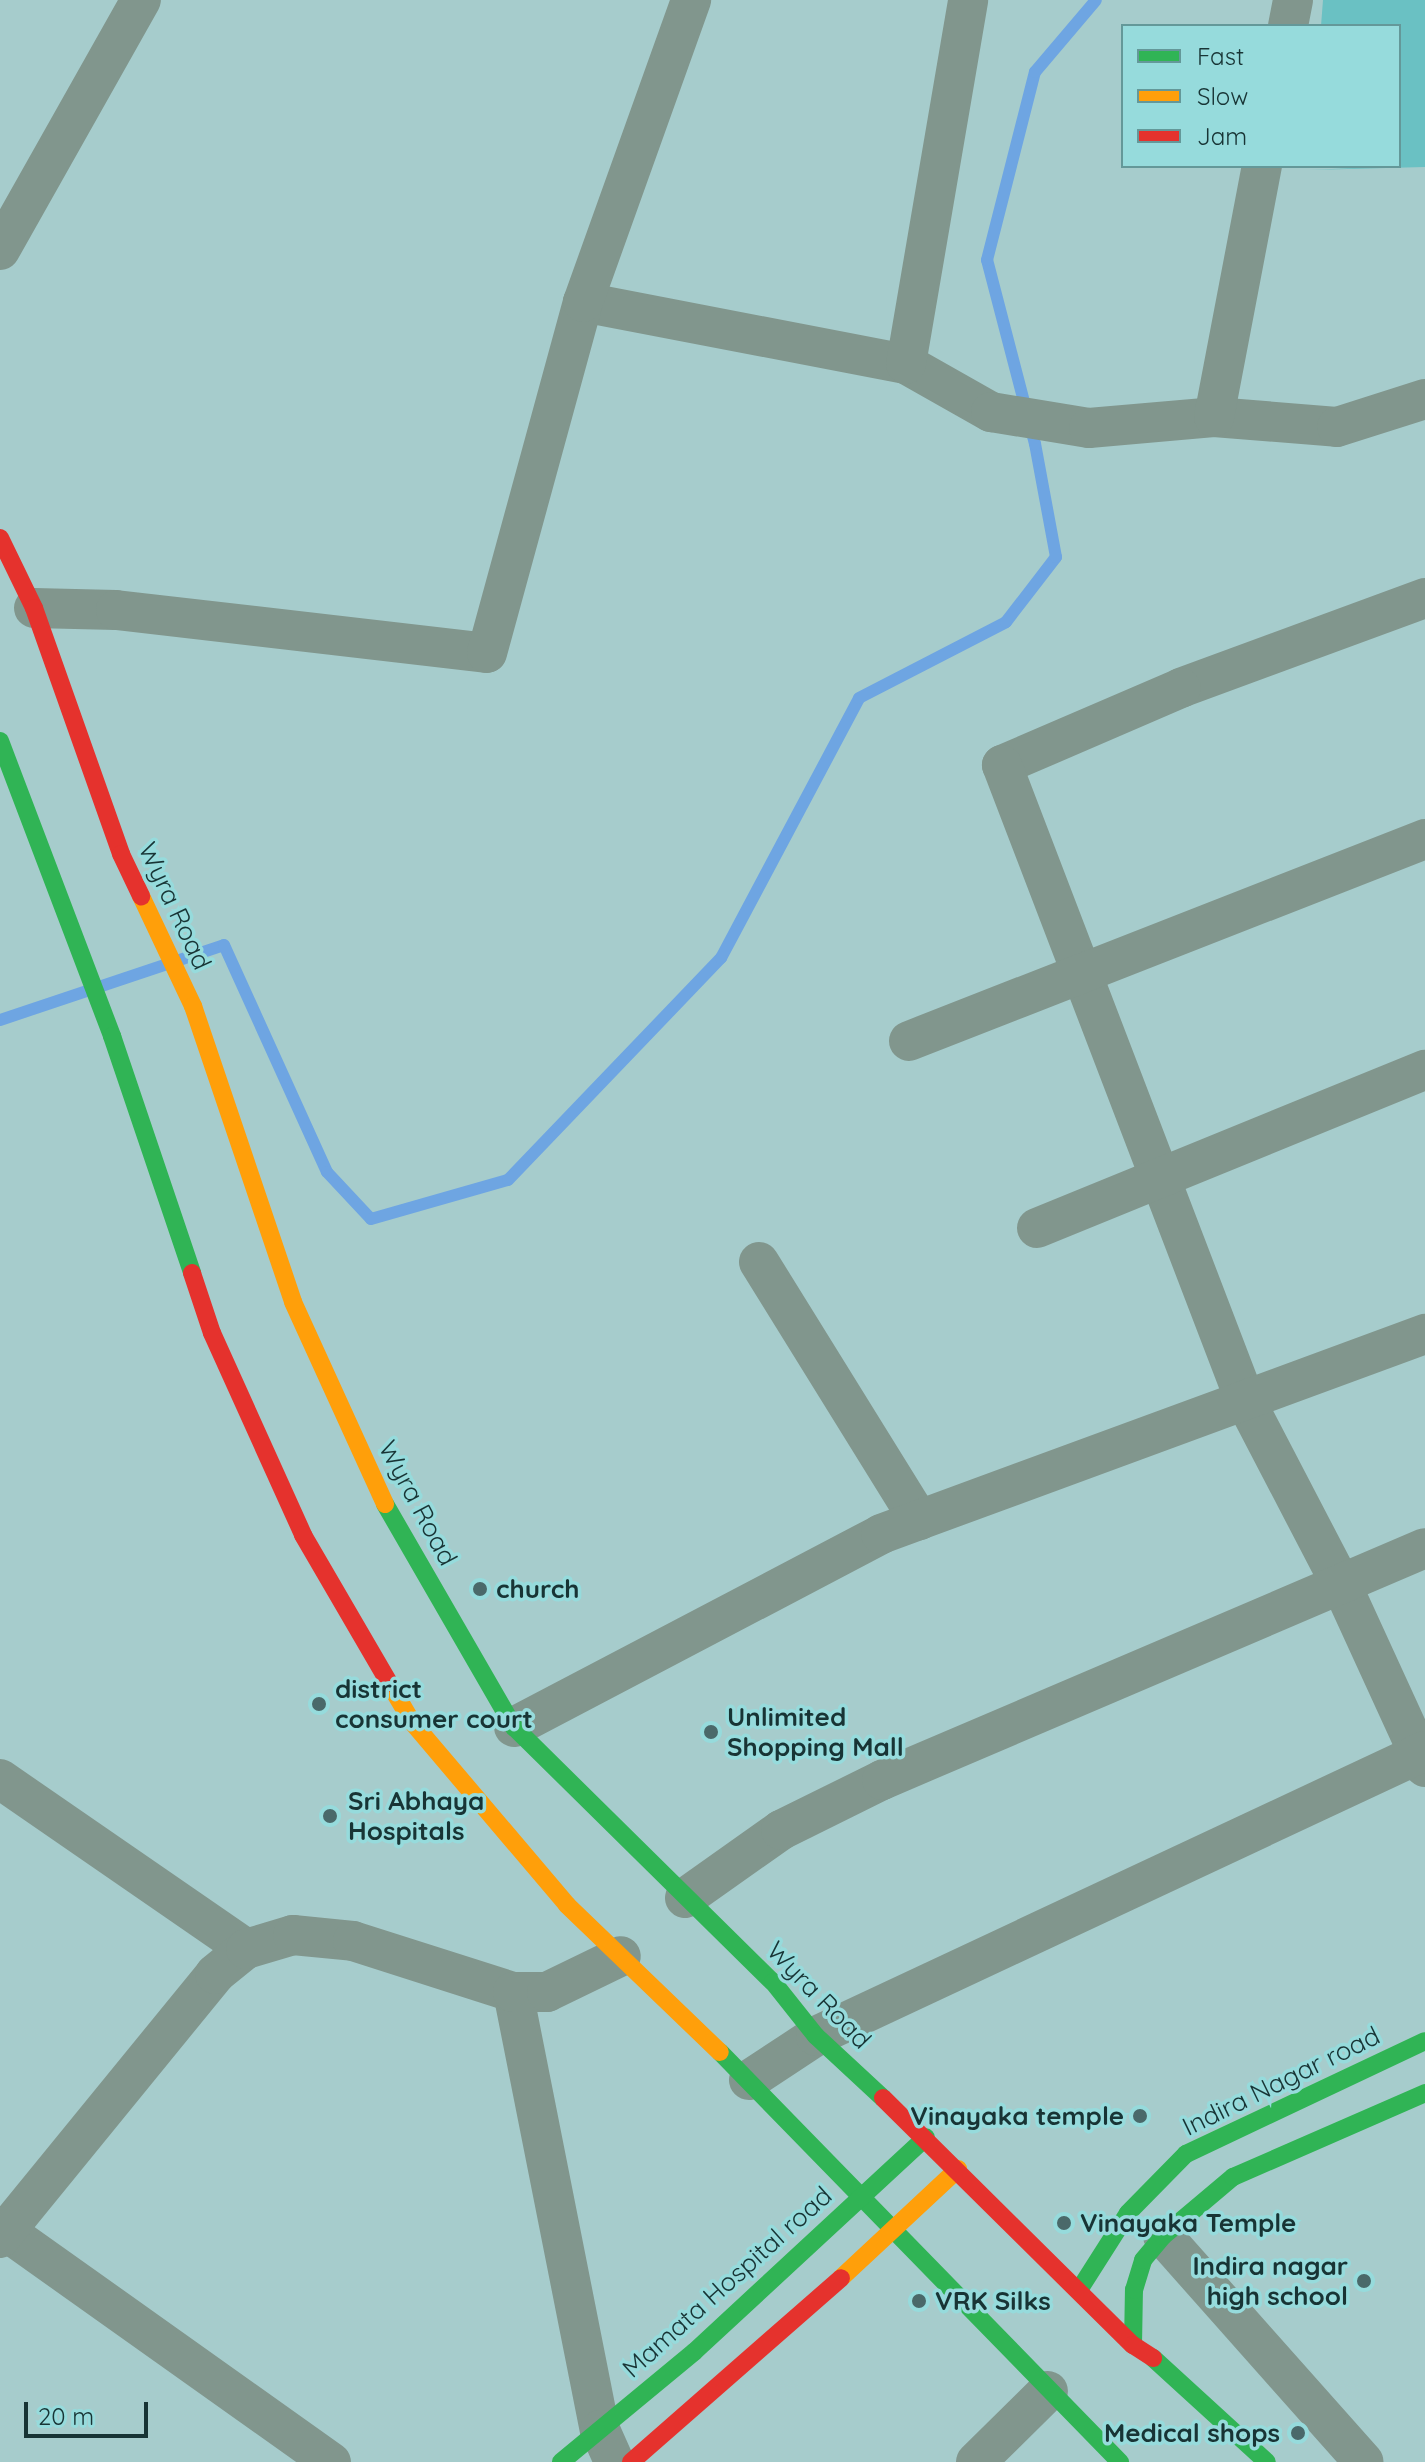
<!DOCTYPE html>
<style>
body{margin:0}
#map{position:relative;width:1425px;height:2462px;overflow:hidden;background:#a6cccc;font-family:Quicksand,sans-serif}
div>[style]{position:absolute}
.green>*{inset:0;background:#6ac1c3}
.stream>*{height:12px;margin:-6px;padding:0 6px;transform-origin:6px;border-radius:6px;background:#6ea5e2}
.street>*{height:40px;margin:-20px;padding:0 20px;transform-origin:20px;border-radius:20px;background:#81968d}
.fast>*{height:18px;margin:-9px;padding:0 9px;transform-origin:9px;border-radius:9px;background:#30b455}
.slow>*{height:18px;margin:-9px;padding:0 9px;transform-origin:9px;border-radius:9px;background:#ff9f0a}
.jam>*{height:18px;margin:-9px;padding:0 9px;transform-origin:9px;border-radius:9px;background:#e5322d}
.dots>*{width:22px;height:22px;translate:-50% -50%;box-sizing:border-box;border:4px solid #96dbdc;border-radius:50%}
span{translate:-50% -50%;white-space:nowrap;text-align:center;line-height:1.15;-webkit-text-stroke:7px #96dbdc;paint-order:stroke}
.street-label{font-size:26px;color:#183435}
.poi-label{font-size:26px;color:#183435;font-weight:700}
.left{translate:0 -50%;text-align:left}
.right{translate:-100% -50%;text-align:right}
.legend{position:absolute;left:1121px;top:24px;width:280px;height:144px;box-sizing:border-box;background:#96dbdc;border:2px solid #649899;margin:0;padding:10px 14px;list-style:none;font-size:24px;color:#183435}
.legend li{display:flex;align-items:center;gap:16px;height:40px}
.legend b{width:40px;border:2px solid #649899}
.scale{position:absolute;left:24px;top:2402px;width:124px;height:36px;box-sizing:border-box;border:4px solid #183435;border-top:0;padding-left:10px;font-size:24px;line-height:28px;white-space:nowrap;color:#183435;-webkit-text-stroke:6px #96dbdc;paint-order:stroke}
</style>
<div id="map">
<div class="green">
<i style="clip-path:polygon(1323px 0,1425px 0,1425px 167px,1309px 170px,1399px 166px,1399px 26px,1321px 26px)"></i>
</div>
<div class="stream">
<i style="left:0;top:1020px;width:236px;rotate:-18.5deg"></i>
<i style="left:224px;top:945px;width:249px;rotate:65.6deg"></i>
<i style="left:327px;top:1172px;width:64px;rotate:46.9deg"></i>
<i style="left:371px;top:1219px;width:142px;rotate:-15.9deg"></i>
<i style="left:508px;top:1180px;width:308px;rotate:-46.2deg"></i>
<i style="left:721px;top:958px;width:294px;rotate:-62deg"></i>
<i style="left:859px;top:698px;width:165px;rotate:-27.3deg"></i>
<i style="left:1006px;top:622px;width:82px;rotate:-52.4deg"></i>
<i style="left:1056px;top:557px;width:115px;rotate:-100.5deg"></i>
<i style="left:1035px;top:444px;width:190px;rotate:-104.6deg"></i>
<i style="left:987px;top:260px;width:194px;rotate:-75.7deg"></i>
<i style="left:1035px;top:72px;width:94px;rotate:-49.7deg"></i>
</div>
<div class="street">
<i style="left:1288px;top:26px;width:26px;rotate:-79deg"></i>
<i style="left:0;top:250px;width:287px;rotate:-60.6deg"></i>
<i style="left:583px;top:302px;width:329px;rotate:10.9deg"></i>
<i style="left:906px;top:364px;width:98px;rotate:29.5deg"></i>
<i style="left:991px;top:412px;width:99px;rotate:9.3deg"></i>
<i style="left:1089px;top:428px;width:125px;rotate:-5deg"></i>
<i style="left:1214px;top:417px;width:123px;rotate:4.6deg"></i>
<i style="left:1337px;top:427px;width:92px;rotate:-17.7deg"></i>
<i style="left:906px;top:364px;width:369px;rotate:-80.3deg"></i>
<i style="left:1214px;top:417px;width:256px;rotate:-79.2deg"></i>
<i style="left:1425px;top:598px;width:260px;rotate:159.8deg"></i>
<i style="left:1181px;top:688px;width:195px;rotate:156.7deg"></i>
<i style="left:1002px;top:765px;width:680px;rotate:69.06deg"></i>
<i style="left:1245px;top:1400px;width:210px;rotate:62.5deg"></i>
<i style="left:1342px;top:1586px;width:199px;rotate:65.4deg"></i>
<i style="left:34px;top:608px;width:82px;rotate:1.4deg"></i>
<i style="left:116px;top:610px;width:373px;rotate:6.6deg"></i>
<i style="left:487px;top:653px;width:364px;rotate:-74.7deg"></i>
<i style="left:583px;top:302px;width:321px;rotate:-70.3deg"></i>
<i style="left:909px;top:1041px;width:554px;rotate:-21.38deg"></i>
<i style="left:1037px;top:1228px;width:419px;rotate:-22.2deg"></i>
<i style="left:759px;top:1262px;width:304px;rotate:58.2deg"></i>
<i style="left:514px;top:1727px;width:415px;rotate:-27.7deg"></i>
<i style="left:881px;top:1534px;width:580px;rotate:-20.19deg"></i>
<i style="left:0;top:1779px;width:299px;rotate:34.6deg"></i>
<i style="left:685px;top:1898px;width:118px;rotate:-35.3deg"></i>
<i style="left:781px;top:1830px;width:113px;rotate:-26.3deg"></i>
<i style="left:882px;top:1780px;width:590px;rotate:-23.13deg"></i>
<i style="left:513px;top:1992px;width:447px;rotate:78.8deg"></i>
<i style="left:600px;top:2430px;width:35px;rotate:66deg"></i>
<i style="left:749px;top:2080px;width:80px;rotate:-33.3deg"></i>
<i style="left:816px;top:2036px;width:672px;rotate:-25.08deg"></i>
<i style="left:0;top:2227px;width:406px;rotate:35.4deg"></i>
<i style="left:1163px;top:2236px;width:302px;rotate:48.4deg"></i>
<i style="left:0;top:2238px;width:340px;rotate:-50.8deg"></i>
<i style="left:215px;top:1974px;width:40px;rotate:-39deg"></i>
<i style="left:246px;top:1949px;width:49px;rotate:-16.6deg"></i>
<i style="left:293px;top:1935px;width:60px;rotate:5.7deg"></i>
<i style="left:353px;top:1941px;width:168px;rotate:17.7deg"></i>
<i style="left:513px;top:1992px;width:34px"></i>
<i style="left:547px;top:1992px;width:82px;rotate:-25.9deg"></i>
<i style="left:976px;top:2462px;width:101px;rotate:-44.6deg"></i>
</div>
<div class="fast">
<i style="left:0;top:741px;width:316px;rotate:69.2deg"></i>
<i style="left:112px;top:1036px;width:250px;rotate:71.3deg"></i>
<i style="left:385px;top:1504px;width:258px;rotate:60deg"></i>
<i style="left:514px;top:1727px;width:363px;rotate:44.6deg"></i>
<i style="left:773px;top:1982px;width:69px;rotate:51.5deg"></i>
<i style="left:816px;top:2036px;width:91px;rotate:42.8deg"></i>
<i style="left:720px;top:2052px;width:573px;rotate:45.71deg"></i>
<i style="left:1079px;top:2290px;width:91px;rotate:-57.5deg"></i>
<i style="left:1128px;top:2213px;width:83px;rotate:-45.5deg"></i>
<i style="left:1186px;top:2154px;width:264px;rotate:-25.3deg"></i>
<i style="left:1133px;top:2345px;width:55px;rotate:-89deg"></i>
<i style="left:1134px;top:2290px;width:31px;rotate:-73deg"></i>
<i style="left:1143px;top:2260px;width:31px;rotate:-50deg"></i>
<i style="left:1163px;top:2236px;width:92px;rotate:-40.1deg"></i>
<i style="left:1233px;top:2177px;width:210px;rotate:-23.6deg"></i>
<i style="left:1153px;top:2358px;width:154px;rotate:42.4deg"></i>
<i style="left:561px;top:2462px;width:173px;rotate:-39.6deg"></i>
<i style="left:694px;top:2352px;width:316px;rotate:-42.8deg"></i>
</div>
<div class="slow">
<i style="left:141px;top:896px;width:122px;rotate:64.7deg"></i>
<i style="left:193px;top:1006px;width:312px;rotate:71.3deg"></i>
<i style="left:293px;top:1302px;width:222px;rotate:65.5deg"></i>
<i style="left:389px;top:1683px;width:45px;rotate:59.5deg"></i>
<i style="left:412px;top:1722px;width:240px;rotate:49.7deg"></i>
<i style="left:567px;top:1905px;width:212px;rotate:43.9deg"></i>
<i style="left:841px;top:2278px;width:160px;rotate:-43deg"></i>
</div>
<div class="jam">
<i style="left:0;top:538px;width:78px;rotate:64.1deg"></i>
<i style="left:34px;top:608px;width:261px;rotate:70.5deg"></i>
<i style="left:121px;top:854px;width:47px;rotate:64.5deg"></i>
<i style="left:192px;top:1273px;width:63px;rotate:71.6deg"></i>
<i style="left:212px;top:1333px;width:222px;rotate:65.7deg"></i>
<i style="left:303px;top:1535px;width:171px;rotate:59.8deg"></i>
<i style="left:883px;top:2098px;width:351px;rotate:44.7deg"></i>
<i style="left:1133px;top:2345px;width:24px;rotate:33deg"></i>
<i style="left:631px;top:2462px;width:279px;rotate:-41.2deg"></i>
</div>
<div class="dots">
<i style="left:480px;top:1589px;background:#4a696a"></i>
<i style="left:319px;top:1704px;background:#4a696a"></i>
<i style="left:711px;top:1732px;background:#4a696a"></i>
<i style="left:330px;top:1816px;background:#4a696a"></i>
<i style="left:1140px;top:2116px;background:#4a696a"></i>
<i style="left:1064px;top:2223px;background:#4a696a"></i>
<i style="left:1364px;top:2281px;background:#4a696a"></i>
<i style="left:919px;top:2301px;background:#4a696a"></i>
<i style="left:1298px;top:2433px;background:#4a696a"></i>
</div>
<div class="street-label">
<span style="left:175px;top:906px;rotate:65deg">Wyra Road</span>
<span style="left:418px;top:1503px;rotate:62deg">Wyra Road</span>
<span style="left:819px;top:1995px;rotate:46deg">Wyra Road</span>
<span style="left:1281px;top:2081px;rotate:-26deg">Indira Nagar road</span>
<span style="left:727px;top:2282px;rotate:-42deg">Mamata Hospital road</span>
</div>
<div class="poi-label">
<span class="left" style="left:496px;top:1589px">church</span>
<span class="left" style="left:335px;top:1704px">district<br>consumer court</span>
<span class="left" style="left:727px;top:1732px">Unlimited<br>Shopping Mall</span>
<span class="left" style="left:348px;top:1816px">Sri Abhaya<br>Hospitals</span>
<span class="right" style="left:1124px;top:2116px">Vinayaka temple</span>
<span class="left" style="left:1080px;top:2223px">Vinayaka Temple</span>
<span class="right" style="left:1348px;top:2281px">Indira nagar<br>high school</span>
<span class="left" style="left:935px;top:2301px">VRK Silks</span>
<span class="right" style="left:1280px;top:2433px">Medical shops</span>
</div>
<ul class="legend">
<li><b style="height:10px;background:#30b455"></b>Fast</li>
<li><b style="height:10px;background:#ff9f0a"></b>Slow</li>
<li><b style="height:10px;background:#e5322d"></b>Jam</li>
</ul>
<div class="scale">20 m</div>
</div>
